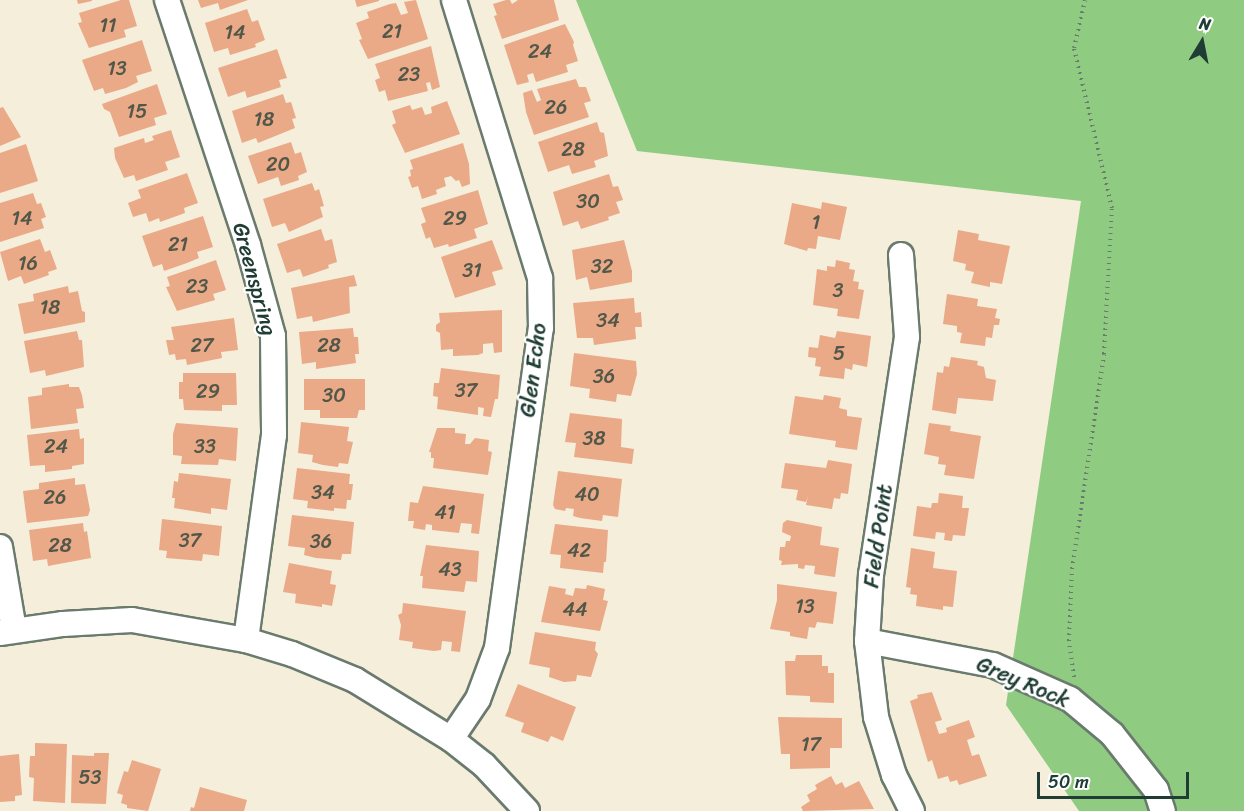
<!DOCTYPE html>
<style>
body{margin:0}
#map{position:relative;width:1244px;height:811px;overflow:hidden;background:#f5eedb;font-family:Sriracha,sans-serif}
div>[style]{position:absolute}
.green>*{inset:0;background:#8fcc82}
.building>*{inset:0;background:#eaa987}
.path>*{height:4px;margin-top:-2px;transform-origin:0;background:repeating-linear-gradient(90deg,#6a7b6e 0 1.5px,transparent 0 6px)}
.roads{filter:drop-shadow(2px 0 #6a7b6e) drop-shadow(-2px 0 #6a7b6e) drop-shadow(0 2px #6a7b6e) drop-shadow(0 -2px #6a7b6e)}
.minor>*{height:24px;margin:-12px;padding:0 12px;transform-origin:12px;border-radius:12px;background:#fff}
span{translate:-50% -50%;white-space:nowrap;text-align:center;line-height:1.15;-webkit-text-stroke:4.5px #fff;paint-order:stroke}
.number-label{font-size:20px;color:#525849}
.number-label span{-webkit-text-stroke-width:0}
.street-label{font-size:22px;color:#1f3d34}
.north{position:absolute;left:1172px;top:12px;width:60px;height:60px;-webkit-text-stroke:4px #fff;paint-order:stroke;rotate:10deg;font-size:16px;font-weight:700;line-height:24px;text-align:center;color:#1f3d34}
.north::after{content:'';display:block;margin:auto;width:21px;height:27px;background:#1f3d34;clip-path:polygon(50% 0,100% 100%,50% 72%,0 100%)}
.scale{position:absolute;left:1037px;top:772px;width:152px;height:27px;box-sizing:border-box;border:3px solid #1f3d34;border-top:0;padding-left:8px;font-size:18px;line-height:21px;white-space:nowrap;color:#1f3d34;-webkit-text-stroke:4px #fff;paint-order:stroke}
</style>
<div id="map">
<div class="green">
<i style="clip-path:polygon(576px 0,1244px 0,1244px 811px,1079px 811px,1006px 705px,1081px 201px,637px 151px)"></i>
</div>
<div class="building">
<i style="clip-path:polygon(77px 0,92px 0,92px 1px,78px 4px)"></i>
<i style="clip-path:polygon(121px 0,129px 0,137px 26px,124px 30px,126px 37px,89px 48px,78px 23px,82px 22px,79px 13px)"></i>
<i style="clip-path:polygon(198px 0,248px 0,220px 10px,218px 3px,201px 8px)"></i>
<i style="clip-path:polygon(355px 0,379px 0,379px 1px,357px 7px)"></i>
<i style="clip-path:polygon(416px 0,428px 39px,368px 59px,359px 40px,362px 39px,356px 23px,369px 18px,367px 12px,390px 4px,396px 3px,401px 15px,408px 13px,404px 2px)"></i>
<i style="clip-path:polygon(506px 0,510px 0,512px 4px,518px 0,554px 0,559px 20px,502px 39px,494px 16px,497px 15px,493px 4px)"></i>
<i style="clip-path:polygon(247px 9px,252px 22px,258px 20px,265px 40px,255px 44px,256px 47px,230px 55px,228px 48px,214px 52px,205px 23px)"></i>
<i style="clip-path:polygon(565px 24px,574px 42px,573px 45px,578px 61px,566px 65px,568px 72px,536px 82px,533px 73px,527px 75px,529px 82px,517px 85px,504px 45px)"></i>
<i style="clip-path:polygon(142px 40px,152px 71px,136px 76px,138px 82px,126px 88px,105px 94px,103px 88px,94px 91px,82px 60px)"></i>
<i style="clip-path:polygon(431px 46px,440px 87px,432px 90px,430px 82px,426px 83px,428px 91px,388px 101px,385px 90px,379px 92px,375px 80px,380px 78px,375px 64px)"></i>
<i style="clip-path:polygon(277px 49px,287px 78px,279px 80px,281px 87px,247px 98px,245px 91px,228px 97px,218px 68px)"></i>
<i style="clip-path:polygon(576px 79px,579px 87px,586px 87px,591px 101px,584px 103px,589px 117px,534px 135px,526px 112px,523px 93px,532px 90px,537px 102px,541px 100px,537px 89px)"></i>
<i style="clip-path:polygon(157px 84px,167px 114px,154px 118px,156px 125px,119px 137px,110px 112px,104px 109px,102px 104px)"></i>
<i style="clip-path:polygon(283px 94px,286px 103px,291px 102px,296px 118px,292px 119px,295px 128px,258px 143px,256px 138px,242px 143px,232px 111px)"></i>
<i style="clip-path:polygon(447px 101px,460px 134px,405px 153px,392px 125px,396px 123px,392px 111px,410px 105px,412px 110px,422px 107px,425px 115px,432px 113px,431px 107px)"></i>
<i style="clip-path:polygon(3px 107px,21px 137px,0 146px,0 108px)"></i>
<i style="clip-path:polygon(597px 122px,600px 132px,604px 133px,608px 156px,594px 161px,596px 167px,572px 174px,569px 165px,548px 172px,538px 142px)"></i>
<i style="clip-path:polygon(171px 130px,180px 157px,165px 162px,168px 170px,136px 181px,134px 175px,124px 178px,115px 158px,114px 148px,144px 138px,145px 143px,154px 140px,152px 136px)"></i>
<i style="clip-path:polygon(291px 142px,295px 154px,301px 152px,307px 172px,298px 176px,299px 180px,281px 186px,278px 177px,258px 184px,248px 156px)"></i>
<i style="clip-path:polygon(463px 143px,469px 164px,470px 184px,462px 187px,459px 180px,456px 181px,451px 176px,444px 178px,446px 186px,436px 190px,437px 194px,422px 199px,418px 186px,412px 188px,408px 177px,411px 176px,410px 170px,413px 169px,410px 160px)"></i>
<i style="clip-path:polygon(26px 144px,38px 181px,0 193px,0 153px)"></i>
<i style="clip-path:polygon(187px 173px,198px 203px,184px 208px,185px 213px,160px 222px,159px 218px,149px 222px,146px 213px,133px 217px,128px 203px,141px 198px,138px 190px)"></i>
<i style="clip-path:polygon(609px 174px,613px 187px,618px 186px,623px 200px,616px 202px,620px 213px,608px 217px,609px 220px,581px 229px,578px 221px,563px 226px,553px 192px)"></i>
<i style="clip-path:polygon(312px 183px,315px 191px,319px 189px,324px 206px,320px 207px,323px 217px,289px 232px,285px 223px,272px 227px,263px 199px)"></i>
<i style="clip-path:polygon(478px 190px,488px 224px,474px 229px,477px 238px,449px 247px,448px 244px,434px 248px,430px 237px,426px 239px,421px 224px,426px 222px,421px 208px)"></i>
<i style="clip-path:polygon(33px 193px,37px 204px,41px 203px,46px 217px,41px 219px,44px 228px,0 242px,0 203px)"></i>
<i style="clip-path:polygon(822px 202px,847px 207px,840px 240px,818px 236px,816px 249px,808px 248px,807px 251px,784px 244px,792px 203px,821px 209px)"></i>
<i style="clip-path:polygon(203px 216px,213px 247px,197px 252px,199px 258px,187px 263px,164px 271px,162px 264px,153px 267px,142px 236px)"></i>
<i style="clip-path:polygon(321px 229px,325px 241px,332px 239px,337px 262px,328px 265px,329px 268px,303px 277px,300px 269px,287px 273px,277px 244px)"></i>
<i style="clip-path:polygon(958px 230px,979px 234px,978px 240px,1010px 246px,1002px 284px,990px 282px,990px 287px,971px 283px,974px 272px,965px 270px,966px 264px,953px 261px)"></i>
<i style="clip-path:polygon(40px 239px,45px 252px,50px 250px,57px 269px,48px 272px,49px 275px,24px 284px,21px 276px,8px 281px,0 252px)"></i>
<i style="clip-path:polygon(492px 240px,503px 269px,492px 272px,496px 285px,455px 298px,441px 257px)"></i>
<i style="clip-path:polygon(624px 240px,632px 271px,632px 282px,590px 290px,587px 277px,576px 280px,572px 250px)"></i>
<i style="clip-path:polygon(216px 260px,226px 290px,213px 294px,215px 300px,177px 311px,166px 287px,170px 286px,167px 277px)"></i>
<i style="clip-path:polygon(836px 260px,850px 263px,849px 269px,855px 270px,853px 281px,859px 282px,858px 289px,864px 290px,859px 319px,837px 316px,838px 309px,813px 305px,817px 269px,827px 271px,827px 266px,835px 267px)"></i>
<i style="clip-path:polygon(354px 275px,357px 286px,349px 287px,350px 313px,313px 322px,312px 316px,297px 319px,291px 288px)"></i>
<i style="clip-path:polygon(68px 286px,69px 293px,78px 291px,82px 311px,85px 312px,85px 322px,24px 334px,18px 304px,34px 301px,33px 294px)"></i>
<i style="clip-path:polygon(947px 294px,978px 299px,977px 306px,997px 309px,995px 318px,1000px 319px,999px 325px,994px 325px,992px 338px,986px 337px,985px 346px,960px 343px,962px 333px,957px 332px,957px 326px,943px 324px)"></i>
<i style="clip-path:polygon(634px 298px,635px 313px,641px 312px,642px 327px,635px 327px,636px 339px,594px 345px,593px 338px,577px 338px,573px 303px)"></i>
<i style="clip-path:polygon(502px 310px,502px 352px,494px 353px,493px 343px,483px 344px,483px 353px,478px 355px,453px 356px,453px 349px,441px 350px,440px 333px,436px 331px,436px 325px,440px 322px,439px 313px)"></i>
<i style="clip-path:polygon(234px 318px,238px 350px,221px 352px,222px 358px,187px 365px,186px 359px,176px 360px,175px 354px,169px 355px,166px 340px,174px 340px,171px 327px)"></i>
<i style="clip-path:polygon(353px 328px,354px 337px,358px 337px,359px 354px,355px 354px,356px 363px,316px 369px,316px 362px,302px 364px,299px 332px)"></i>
<i style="clip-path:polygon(77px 331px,79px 340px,82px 340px,84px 367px,46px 376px,45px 370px,30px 373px,24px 341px)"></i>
<i style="clip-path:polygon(837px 331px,871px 336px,867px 367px,853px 364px,852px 370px,845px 368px,844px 379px,819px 376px,821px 367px,815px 366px,816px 358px,808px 357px,809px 347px,818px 348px,820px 335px,835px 338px)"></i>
<i style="clip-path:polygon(574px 353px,636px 361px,637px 374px,631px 396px,617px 394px,616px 402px,589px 398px,590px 389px,570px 386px)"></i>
<i style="clip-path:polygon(951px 357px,978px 361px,977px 365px,984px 367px,986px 378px,996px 380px,993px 401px,958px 398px,956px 414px,932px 410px,937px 372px,943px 373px,944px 366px,949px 367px)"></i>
<i style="clip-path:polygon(441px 368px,500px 375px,498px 399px,495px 399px,491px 417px,483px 416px,484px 408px,478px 407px,478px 415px,437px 409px,438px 397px,433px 396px,434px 383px,439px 383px)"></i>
<i style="clip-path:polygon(183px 373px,236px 373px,237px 405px,222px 405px,222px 411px,184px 410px,183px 399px,179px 399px,179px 382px,183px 382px)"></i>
<i style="clip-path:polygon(304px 379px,365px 379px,365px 410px,359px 410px,357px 418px,320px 418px,320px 410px,304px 410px)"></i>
<i style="clip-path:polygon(69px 384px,69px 387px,79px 387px,82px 395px,84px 408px,76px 409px,78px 423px,31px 429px,28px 397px,42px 395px,42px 388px)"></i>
<i style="clip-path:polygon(824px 395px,841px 398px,839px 408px,847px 410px,847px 416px,862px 418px,857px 450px,835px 447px,836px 441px,789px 434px,795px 396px,823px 400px)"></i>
<i style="clip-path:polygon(570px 413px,622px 419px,621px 447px,634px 449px,632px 464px,574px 457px,576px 443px,565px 442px)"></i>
<i style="clip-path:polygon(301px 422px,349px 427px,347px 441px,353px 442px,348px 464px,339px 463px,338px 467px,323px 465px,312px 462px,313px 455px,298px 453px)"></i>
<i style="clip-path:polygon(176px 423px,238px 428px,236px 461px,219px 459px,218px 465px,181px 464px,182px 456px,173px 455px,173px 434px)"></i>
<i style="clip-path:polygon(929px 423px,951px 426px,950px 431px,981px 436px,974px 479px,944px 475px,946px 465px,938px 464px,939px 457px,924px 454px)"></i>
<i style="clip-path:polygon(437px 428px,455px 428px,455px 433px,466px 434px,465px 444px,470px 444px,475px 438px,489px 440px,488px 451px,492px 452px,488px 475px,433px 468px,434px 458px,431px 458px,431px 452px,429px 452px)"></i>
<i style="clip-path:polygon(79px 429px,80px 439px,84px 438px,84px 464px,72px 466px,72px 469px,45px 472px,45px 465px,30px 466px,27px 435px)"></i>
<i style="clip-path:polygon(828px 460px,852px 464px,848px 494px,841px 493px,840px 499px,834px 498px,832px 509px,806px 505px,808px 496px,806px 502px,796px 500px,798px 490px,781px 488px,785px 463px,826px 468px)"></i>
<i style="clip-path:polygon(297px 468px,350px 474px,349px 484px,353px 484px,351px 500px,347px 500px,346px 509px,334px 508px,334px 511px,307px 508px,308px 501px,293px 499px)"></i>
<i style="clip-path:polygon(558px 471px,622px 479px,618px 517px,603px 515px,602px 521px,580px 518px,573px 516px,574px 509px,566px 508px,565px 511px,555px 509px,553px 505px)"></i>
<i style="clip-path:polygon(179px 473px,231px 479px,227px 510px,211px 508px,211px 514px,174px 508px,175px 498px,172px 498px,174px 481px,178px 482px)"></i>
<i style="clip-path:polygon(75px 478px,75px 485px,85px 484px,90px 510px,88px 516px,27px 523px,23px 491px,39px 489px,39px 483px)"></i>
<i style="clip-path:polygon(423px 486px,484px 494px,479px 534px,471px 533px,472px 524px,461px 523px,459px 533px,432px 530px,432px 525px,426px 524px,425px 530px,413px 528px,414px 521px,408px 521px,410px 502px,418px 503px)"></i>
<i style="clip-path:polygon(939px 493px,963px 496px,962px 508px,969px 508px,965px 536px,953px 535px,952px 541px,944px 540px,945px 533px,936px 532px,935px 539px,913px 536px,917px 506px,931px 508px,932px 503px,938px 503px)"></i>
<i style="clip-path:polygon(292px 515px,354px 522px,351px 554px,342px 554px,341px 560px,316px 558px,304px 555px,305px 548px,288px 546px)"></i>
<i style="clip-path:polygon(162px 519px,222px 526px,219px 556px,203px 554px,202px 561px,166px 558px,167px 551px,159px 550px)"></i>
<i style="clip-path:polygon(787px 520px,822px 527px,820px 545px,839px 548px,835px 577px,814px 574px,815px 566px,805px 565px,804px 569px,798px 568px,798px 564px,781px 565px,782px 561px,779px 560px,780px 547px,785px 547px,786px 541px,790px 541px,791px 536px,782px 532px,783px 523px)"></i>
<i style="clip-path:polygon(83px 523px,84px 532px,87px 531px,91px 558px,48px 566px,47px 559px,33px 561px,29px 530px)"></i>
<i style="clip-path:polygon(555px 524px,608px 530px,606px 562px,604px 562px,603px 573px,560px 568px,561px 555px,550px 554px)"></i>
<i style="clip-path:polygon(426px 545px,479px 551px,477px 582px,466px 581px,464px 592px,422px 588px,423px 576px,420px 576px)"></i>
<i style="clip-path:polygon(911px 548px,935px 552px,933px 568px,957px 571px,953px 607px,943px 606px,943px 610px,916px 606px,917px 595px,910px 594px,911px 588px,906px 587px)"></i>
<i style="clip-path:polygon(289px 563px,332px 571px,330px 584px,336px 585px,332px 606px,322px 604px,322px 607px,295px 603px,296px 594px,283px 592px)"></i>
<i style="clip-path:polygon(777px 584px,837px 592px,833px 624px,817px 622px,815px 628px,809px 627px,807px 639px,790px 636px,790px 632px,770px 629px,777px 600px)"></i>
<i style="clip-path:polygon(587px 585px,605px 589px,603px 600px,608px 601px,600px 631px,541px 622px,549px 586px,566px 589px,565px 594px,573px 596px,575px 588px,586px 589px)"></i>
<i style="clip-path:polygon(403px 603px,466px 611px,460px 652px,451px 651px,452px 642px,442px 641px,441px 650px,434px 651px,412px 648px,413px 642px,399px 640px,401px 625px,398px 615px,402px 613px)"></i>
<i style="clip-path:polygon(535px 632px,596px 642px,595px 650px,598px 654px,591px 677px,577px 675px,576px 681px,564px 682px,549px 677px,550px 668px,529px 664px)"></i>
<i style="clip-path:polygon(796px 655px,822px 655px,822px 666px,828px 666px,828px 673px,834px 673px,834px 703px,810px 702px,810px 696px,786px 695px,785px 661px,795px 661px)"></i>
<i style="clip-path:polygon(518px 684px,576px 707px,563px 741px,551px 736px,548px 742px,521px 732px,524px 723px,505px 716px)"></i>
<i style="clip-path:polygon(932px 692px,942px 720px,935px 722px,939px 734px,947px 732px,946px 728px,969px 720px,975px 737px,967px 740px,972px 756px,979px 754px,987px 776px,959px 785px,957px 780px,950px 782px,948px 776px,938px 779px,932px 760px,928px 762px,910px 701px,918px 698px,917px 695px)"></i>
<i style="clip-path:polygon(778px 717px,842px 718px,842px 748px,830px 748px,830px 768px,790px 769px,790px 754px,781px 754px)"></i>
<i style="clip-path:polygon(35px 743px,67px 744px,65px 803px,33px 801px,34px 778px,29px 777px,30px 756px,35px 756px)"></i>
<i style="clip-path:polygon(94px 753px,109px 753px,106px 804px,71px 803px,72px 755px,94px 756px)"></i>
<i style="clip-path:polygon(19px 754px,22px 795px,15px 796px,15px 801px,0 802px,0 756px)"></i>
<i style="clip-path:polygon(132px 760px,161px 769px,148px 811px,127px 808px,127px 805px,121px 803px,123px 795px,117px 793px,124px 771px,128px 772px)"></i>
<i style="clip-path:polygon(831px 776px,836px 785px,842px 782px,845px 788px,859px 781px,874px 809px,803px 811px,801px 807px,810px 801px,807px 795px,817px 789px,815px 785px)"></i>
<i style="clip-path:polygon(200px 787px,247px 800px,244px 811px,190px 811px,191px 807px,194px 808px)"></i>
</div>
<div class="path">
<i style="left:1074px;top:677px;width:36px;rotate:-98deg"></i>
<i style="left:1069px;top:641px;width:72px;rotate:-87.6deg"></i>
<i style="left:1072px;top:569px;width:217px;rotate:-81.5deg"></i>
<i style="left:1104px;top:354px;width:146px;rotate:-86.9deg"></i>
<i style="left:1112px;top:208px;width:164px;rotate:-103.4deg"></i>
<i style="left:1074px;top:48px;width:49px;rotate:-77.1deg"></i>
</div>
<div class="roads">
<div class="minor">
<i style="left:167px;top:0;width:258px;rotate:71.7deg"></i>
<i style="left:248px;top:245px;width:94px;rotate:74.6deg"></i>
<i style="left:273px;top:336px;width:99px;rotate:89.4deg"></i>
<i style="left:274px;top:435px;width:207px;rotate:97.8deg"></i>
<i style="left:901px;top:255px;width:82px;rotate:85.8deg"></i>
<i style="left:907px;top:337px;width:240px;rotate:98.6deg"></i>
<i style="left:871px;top:574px;width:67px;rotate:93.4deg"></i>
<i style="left:867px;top:641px;width:77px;rotate:83.2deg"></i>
<i style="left:876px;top:717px;width:61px;rotate:72.8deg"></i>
<i style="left:894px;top:775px;width:40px;rotate:63.4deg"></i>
<i style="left:0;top:547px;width:84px;rotate:80.4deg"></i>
<i style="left:0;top:633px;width:64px;rotate:-8.1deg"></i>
<i style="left:63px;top:624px;width:69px;rotate:-3.3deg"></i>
<i style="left:132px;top:620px;width:116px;rotate:10deg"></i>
<i style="left:246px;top:640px;width:48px;rotate:16.9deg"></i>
<i style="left:292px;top:654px;width:68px;rotate:22.4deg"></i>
<i style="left:355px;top:680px;width:113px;rotate:31.6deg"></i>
<i style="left:451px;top:739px;width:42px;rotate:38.2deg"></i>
<i style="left:484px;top:765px;width:63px;rotate:46.9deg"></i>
<i style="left:867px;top:641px;width:128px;rotate:10.8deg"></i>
<i style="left:993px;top:665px;width:84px;rotate:23.8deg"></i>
<i style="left:1070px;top:699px;width:55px;rotate:39.8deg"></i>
<i style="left:1112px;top:734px;width:71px;rotate:51.8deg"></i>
<i style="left:1156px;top:790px;width:22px;rotate:72deg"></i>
<i style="left:451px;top:739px;width:48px;rotate:-56deg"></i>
<i style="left:478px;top:699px;width:54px;rotate:-69.6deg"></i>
<i style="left:497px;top:648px;width:323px;rotate:-82.2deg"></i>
<i style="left:541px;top:328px;width:50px;rotate:-91.1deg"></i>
<i style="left:540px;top:278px;width:291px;rotate:-107.2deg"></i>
</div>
</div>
<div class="number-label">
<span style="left:108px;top:25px">11</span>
<span style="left:392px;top:31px">21</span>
<span style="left:235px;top:32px">14</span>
<span style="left:540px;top:51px">24</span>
<span style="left:117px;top:68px">13</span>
<span style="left:409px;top:74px">23</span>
<span style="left:556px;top:107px">26</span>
<span style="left:137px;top:111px">15</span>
<span style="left:264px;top:119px">18</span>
<span style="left:573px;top:149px">28</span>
<span style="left:278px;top:164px">20</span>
<span style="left:588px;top:201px">30</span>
<span style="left:22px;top:218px">14</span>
<span style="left:455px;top:218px">29</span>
<span style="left:816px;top:222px">1</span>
<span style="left:178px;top:244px">21</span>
<span style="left:28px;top:263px">16</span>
<span style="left:602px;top:266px">32</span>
<span style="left:472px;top:270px">31</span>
<span style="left:197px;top:286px">23</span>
<span style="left:838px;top:290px">3</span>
<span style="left:50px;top:307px">18</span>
<span style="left:608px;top:320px">34</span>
<span style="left:202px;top:345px">27</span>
<span style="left:329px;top:345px">28</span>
<span style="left:839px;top:353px">5</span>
<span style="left:604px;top:376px">36</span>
<span style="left:466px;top:390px">37</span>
<span style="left:208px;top:391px">29</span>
<span style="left:334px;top:395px">30</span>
<span style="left:594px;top:438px">38</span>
<span style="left:56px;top:446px">24</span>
<span style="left:205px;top:446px">33</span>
<span style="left:323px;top:492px">34</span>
<span style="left:587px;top:494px">40</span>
<span style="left:55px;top:497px">26</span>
<span style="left:445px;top:512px">41</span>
<span style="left:190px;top:540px">37</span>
<span style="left:321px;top:541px">36</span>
<span style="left:60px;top:545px">28</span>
<span style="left:579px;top:550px">42</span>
<span style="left:450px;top:569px">43</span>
<span style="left:805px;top:606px">13</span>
<span style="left:575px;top:609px">44</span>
<span style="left:811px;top:744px">17</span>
<span style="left:90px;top:777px">53</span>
</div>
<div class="street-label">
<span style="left:255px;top:279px;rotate:75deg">Greenspring</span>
<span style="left:533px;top:370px;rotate:-83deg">Glen Echo</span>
<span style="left:878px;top:536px;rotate:-82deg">Field Point</span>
<span style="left:1023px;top:682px;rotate:23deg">Grey Rock</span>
</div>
<div class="north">N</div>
<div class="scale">50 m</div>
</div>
